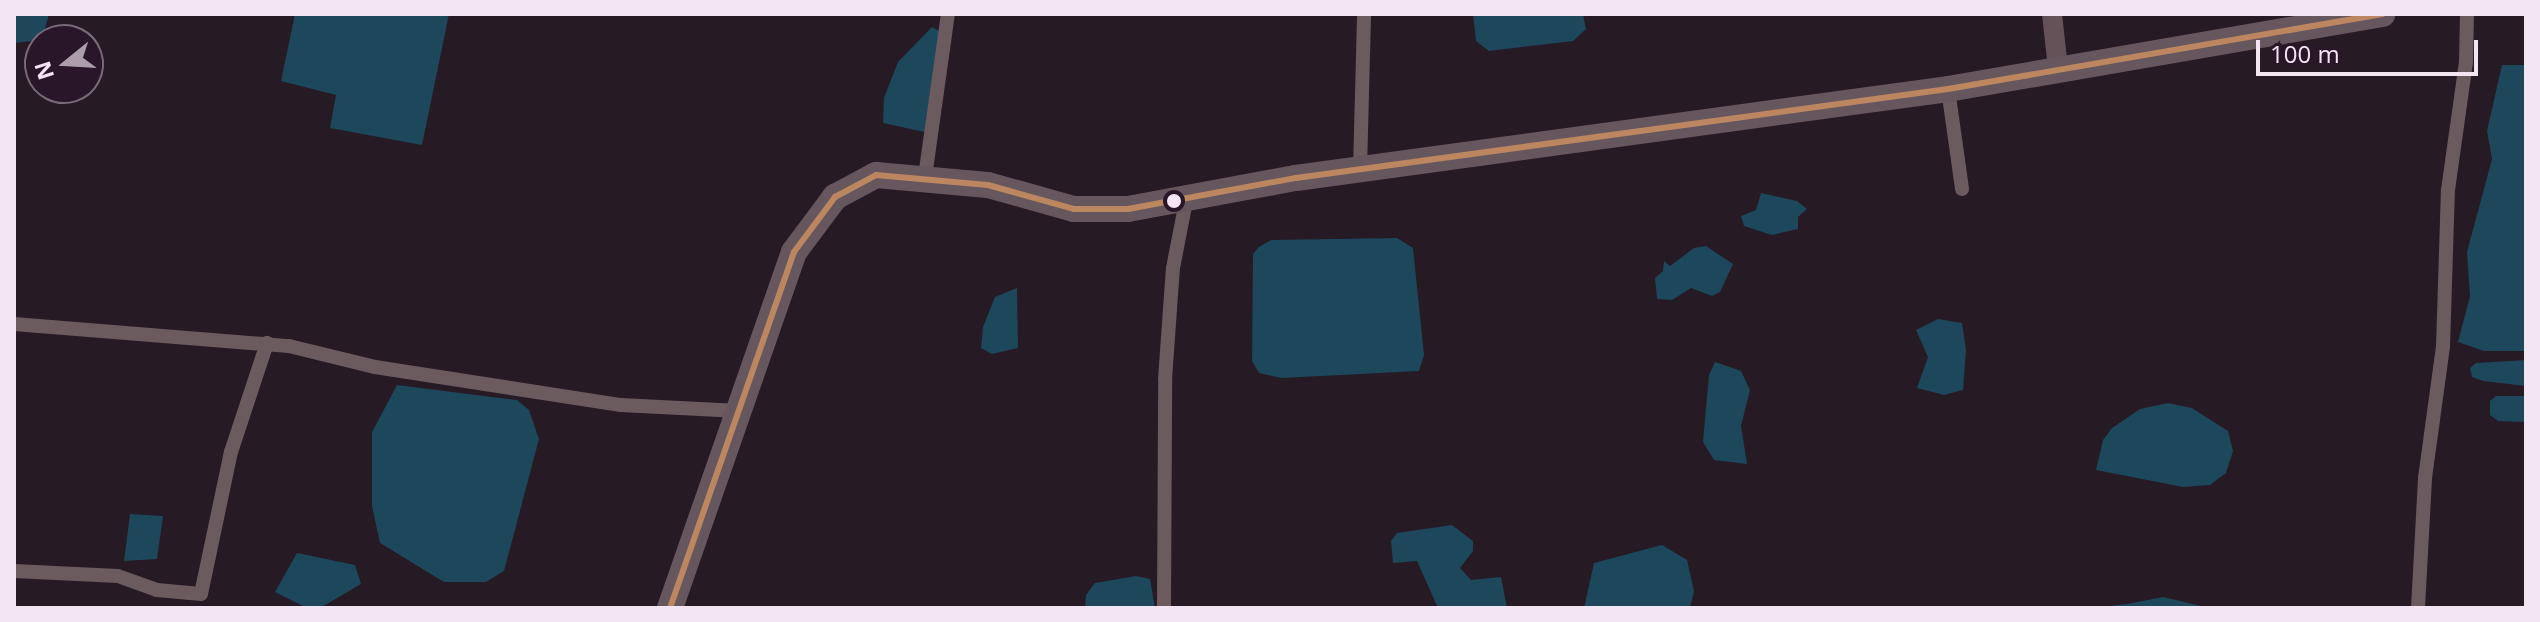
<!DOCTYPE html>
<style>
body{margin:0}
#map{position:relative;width:2540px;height:622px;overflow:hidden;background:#261a25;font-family:"Open Sans",sans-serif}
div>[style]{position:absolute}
.water>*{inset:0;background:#1d475a}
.street>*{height:14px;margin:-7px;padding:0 7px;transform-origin:7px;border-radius:7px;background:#6b5a5e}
.secondary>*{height:20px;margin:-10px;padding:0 10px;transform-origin:10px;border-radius:10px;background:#655158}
.highway>*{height:26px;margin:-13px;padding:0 13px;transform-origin:13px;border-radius:13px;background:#66565d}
.bus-1>*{height:6px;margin:-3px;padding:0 3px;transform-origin:3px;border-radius:3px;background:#bb8660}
.dots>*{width:22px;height:22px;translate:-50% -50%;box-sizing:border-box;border:4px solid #2a1629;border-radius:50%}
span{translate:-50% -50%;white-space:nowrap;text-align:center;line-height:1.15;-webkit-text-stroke:6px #2a1629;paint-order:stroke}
.frame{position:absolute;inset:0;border:16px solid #f3e5f1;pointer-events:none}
.north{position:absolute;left:24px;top:24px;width:80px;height:80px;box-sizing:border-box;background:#2a1629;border:2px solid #7a6979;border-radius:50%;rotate:252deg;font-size:22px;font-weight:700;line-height:32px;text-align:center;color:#f3e5f1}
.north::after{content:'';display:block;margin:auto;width:28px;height:36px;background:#ab9eaa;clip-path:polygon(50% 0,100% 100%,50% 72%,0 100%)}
.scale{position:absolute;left:2256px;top:40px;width:222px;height:36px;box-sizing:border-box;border:4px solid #f3e5f1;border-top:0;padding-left:10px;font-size:24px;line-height:28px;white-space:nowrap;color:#f3e5f1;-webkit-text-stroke:6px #2a1629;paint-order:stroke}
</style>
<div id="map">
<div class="water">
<i style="clip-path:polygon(14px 14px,49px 14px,42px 40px,14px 43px)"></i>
<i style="clip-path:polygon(295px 14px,449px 14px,422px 145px,330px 128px,336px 95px,281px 81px)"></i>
<i style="clip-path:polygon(1473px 14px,1583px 14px,1586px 29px,1573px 41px,1489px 51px,1476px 41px)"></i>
<i style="clip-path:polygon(932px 27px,939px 31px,929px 133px,883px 123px,884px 98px,898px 62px)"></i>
<i style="clip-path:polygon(2502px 65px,2526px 65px,2526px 351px,2484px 351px,2458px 342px,2470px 296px,2467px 252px,2492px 159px,2487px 131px)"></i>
<i style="clip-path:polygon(1761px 193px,1797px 201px,1807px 209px,1798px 217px,1798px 229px,1772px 235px,1744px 226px,1741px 216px,1756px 210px)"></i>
<i style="clip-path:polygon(1397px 238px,1413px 248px,1424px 355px,1419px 371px,1282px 378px,1259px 373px,1252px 361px,1253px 254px,1259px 247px,1271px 240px)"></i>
<i style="clip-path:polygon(1706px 246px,1733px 264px,1720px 292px,1712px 296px,1691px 288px,1672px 300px,1657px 299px,1655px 278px,1663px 271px,1664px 261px,1670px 266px,1694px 248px)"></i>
<i style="clip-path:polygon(1017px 288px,1018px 348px,992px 354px,981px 348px,983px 327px,995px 297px)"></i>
<i style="clip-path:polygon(1938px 319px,1962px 323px,1966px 350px,1963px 390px,1944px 395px,1917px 388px,1928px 357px,1916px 330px)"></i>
<i style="clip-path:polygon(2526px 360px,2526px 386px,2483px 381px,2472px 377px,2470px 368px,2476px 363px)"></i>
<i style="clip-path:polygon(1715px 362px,1741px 371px,1750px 390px,1741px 426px,1747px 464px,1714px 460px,1703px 442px,1709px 375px)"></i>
<i style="clip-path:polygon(397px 385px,517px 400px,529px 410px,539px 439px,504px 571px,486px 582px,444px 582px,380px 543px,372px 506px,372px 432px)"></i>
<i style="clip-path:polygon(2496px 396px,2526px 396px,2526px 422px,2498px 421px,2490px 415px,2490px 401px)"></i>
<i style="clip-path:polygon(2168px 403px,2192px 408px,2228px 431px,2233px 451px,2226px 473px,2210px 485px,2183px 487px,2096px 470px,2103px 440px,2112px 428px,2140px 409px)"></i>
<i style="clip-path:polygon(130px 514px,163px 516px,157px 559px,124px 561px)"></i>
<i style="clip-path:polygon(1452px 525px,1473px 541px,1473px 551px,1460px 568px,1471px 580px,1501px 577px,1507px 608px,1438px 608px,1417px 561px,1393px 563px,1391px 541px,1397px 533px)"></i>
<i style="clip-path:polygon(1662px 545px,1687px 560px,1694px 591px,1690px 608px,1584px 608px,1594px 563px)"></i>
<i style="clip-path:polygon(297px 553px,355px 565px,361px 584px,320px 608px,307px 608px,275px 592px)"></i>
<i style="clip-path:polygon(1136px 576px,1150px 579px,1155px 608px,1085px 608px,1086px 595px,1095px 583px)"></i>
<i style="clip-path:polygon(2163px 597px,2210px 608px,2090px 608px,2127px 604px)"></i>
</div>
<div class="street">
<i style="left:1948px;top:89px;width:101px;rotate:82deg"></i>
<i style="left:1360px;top:170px;width:156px;rotate:-88.5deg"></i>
<i style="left:925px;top:177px;width:165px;rotate:-82deg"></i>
<i style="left:14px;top:324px;width:276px;rotate:4.6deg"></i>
<i style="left:289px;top:346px;width:89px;rotate:13.7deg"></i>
<i style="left:375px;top:367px;width:249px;rotate:8.8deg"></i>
<i style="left:621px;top:405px;width:118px;rotate:2.9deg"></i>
<i style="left:14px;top:571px;width:104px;rotate:2.8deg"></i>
<i style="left:118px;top:576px;width:41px;rotate:19.7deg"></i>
<i style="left:157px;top:590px;width:44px;rotate:5.2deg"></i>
<i style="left:201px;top:594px;width:145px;rotate:-78.1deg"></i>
<i style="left:231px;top:452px;width:115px;rotate:-71.7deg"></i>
<i style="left:1164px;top:608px;width:229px;rotate:-89.7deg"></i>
<i style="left:1165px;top:379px;width:111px;rotate:-85.9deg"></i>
<i style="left:1173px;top:268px;width:68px;rotate:-79deg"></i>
<i style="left:2418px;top:608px;width:130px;rotate:-86.9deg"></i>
<i style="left:2425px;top:478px;width:132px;rotate:-82.2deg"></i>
<i style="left:2443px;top:347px;width:157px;rotate:-88.2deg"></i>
<i style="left:2448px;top:190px;width:129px;rotate:-82deg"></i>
<i style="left:2466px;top:62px;width:48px;rotate:-88.8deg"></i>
</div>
<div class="secondary">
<i style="left:2052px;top:14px;width:54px;rotate:83.7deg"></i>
</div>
<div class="highway">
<i style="left:670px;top:608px;width:377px;rotate:-70.8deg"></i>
<i style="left:794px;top:252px;width:69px;rotate:-53.3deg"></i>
<i style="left:835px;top:197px;width:47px;rotate:-28.2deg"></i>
<i style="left:876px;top:175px;width:112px;rotate:5.1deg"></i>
<i style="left:988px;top:185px;width:89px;rotate:15.6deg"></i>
<i style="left:1074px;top:209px;width:54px"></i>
<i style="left:1128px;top:209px;width:171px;rotate:-10.5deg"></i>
<i style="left:1296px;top:178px;width:658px;rotate:-7.77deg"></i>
<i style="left:1948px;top:89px;width:441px;rotate:-9.8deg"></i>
</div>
<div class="bus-1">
<i style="left:670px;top:608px;width:377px;rotate:-70.8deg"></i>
<i style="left:794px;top:252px;width:69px;rotate:-53.3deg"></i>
<i style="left:835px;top:197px;width:47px;rotate:-28.2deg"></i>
<i style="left:876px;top:175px;width:112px;rotate:5.1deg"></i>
<i style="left:988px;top:185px;width:89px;rotate:15.6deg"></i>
<i style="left:1074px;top:209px;width:54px"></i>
<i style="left:1128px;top:209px;width:171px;rotate:-10.5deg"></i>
<i style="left:1296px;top:178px;width:658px;rotate:-7.77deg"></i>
<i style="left:1948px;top:89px;width:441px;rotate:-9.8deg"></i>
</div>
<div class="dots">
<i style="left:1174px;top:201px;background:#f3e5f1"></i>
</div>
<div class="frame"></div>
<div class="north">N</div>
<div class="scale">100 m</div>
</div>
